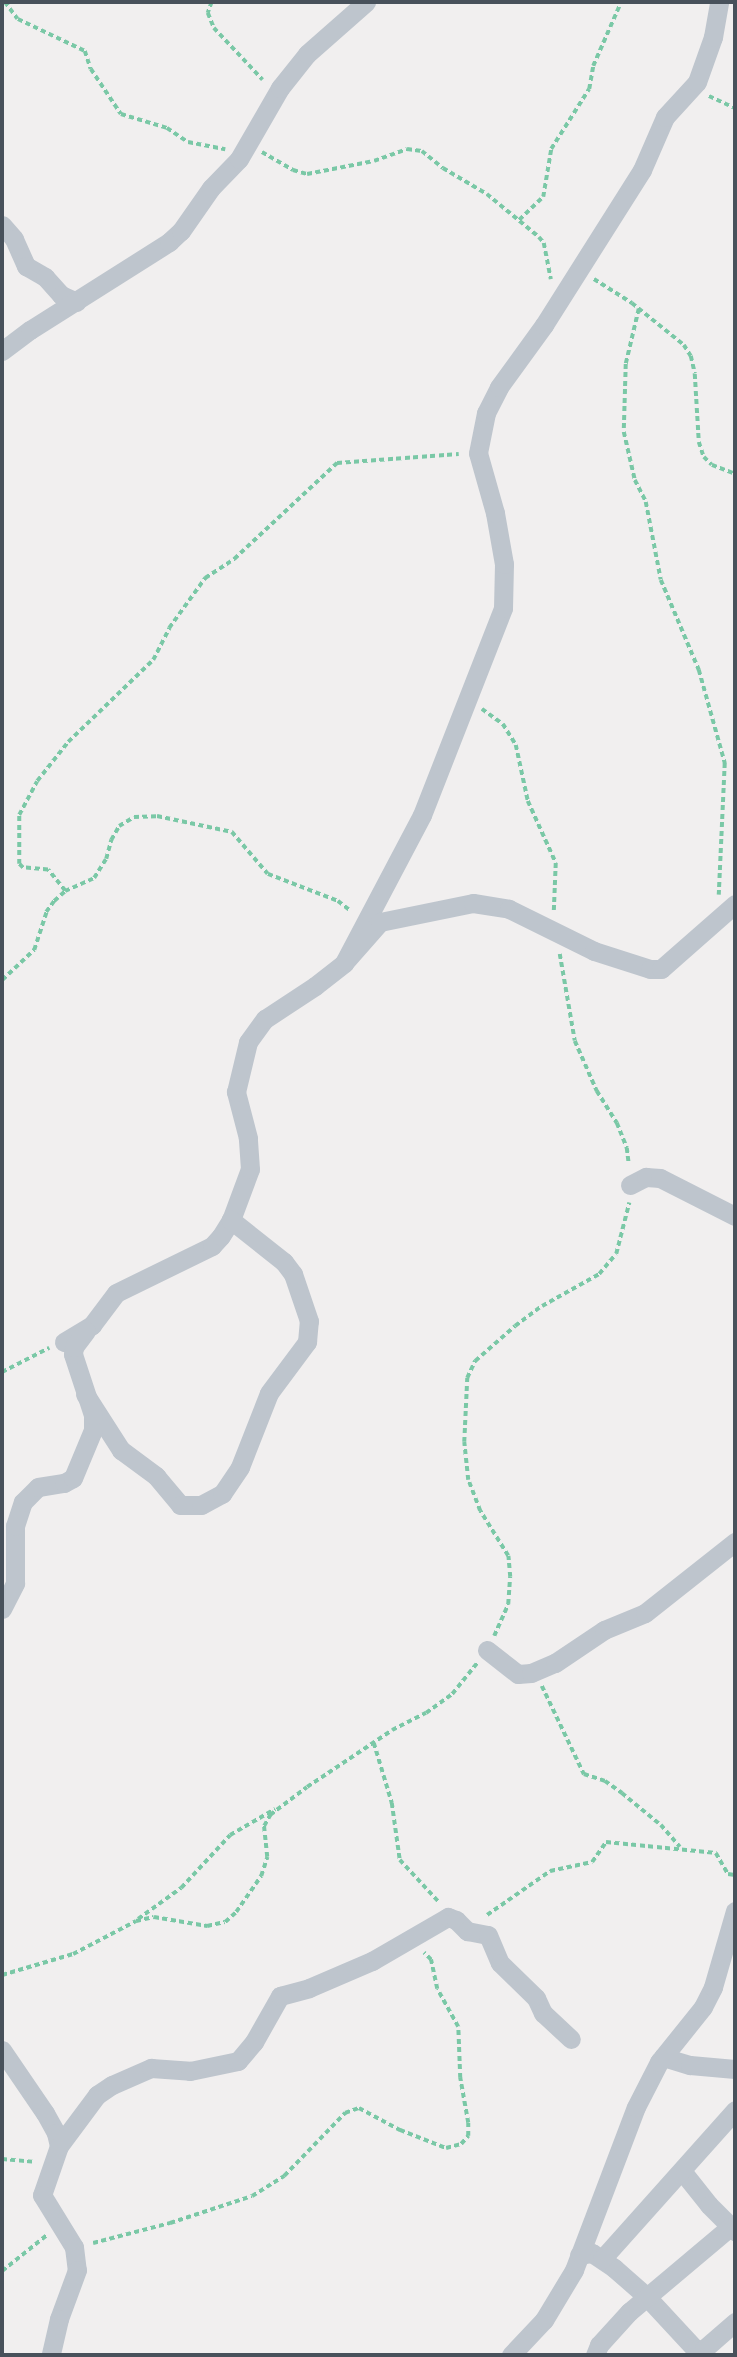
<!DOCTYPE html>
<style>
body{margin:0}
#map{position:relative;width:737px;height:2357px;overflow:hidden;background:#f1efef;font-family:"Golos Text",sans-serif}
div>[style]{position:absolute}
.path>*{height:3.5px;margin-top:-1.75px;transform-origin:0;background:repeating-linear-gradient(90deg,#7ac8a6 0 5px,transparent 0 8.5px)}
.minor>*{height:19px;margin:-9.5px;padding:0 9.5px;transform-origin:9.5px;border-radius:9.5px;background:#bec5cd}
span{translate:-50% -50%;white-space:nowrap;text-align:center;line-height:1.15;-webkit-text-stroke:5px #fff;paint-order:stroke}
.frame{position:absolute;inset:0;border:4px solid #48515b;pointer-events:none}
</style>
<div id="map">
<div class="path">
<i style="left:5px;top:2px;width:21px;rotate:53deg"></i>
<i style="left:18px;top:19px;width:74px;rotate:25.5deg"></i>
<i style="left:85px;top:51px;width:19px;rotate:72deg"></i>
<i style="left:91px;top:69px;width:54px;rotate:56.3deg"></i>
<i style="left:121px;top:114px;width:48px;rotate:16.9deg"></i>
<i style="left:167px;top:128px;width:25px;rotate:34deg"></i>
<i style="left:188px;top:142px;width:38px;rotate:11deg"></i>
<i style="left:212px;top:2px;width:12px;rotate:110deg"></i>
<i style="left:208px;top:13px;width:16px;rotate:68deg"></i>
<i style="left:214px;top:28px;width:71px;rotate:46.7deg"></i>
<i style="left:709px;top:96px;width:29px;rotate:25deg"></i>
<i style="left:262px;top:152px;width:36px;rotate:30deg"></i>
<i style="left:293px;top:170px;width:15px;rotate:16deg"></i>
<i style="left:307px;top:174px;width:68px;rotate:-11deg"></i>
<i style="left:374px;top:161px;width:35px;rotate:-20deg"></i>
<i style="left:407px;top:149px;width:15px;rotate:8deg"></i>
<i style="left:422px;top:151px;width:27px;rotate:39deg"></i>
<i style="left:443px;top:168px;width:51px;rotate:30.6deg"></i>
<i style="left:487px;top:194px;width:67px;rotate:39.6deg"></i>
<i style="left:539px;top:237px;width:8px;rotate:50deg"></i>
<i style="left:544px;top:243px;width:37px;rotate:79deg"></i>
<i style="left:519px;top:220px;width:33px;rotate:-44deg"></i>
<i style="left:543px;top:197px;width:49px;rotate:-80.5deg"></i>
<i style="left:551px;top:149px;width:71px;rotate:-57.7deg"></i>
<i style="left:589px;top:89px;width:23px;rotate:-80deg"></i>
<i style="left:593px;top:66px;width:70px;rotate:-66.4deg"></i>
<i style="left:594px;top:279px;width:45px;rotate:32.3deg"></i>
<i style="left:632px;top:303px;width:67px;rotate:38.9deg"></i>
<i style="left:684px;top:345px;width:13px;rotate:58deg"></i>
<i style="left:691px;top:356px;width:18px;rotate:77deg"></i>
<i style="left:695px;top:374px;width:68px;rotate:86.6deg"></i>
<i style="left:699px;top:442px;width:16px;rotate:72deg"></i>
<i style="left:704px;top:457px;width:11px;rotate:45deg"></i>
<i style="left:712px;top:465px;width:25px;rotate:21deg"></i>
<i style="left:639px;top:309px;width:57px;rotate:103.3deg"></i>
<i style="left:626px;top:364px;width:68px;rotate:91.7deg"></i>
<i style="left:624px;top:432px;width:49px;rotate:77.1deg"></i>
<i style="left:635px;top:480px;width:25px;rotate:63deg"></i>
<i style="left:646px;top:502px;width:79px;rotate:79.1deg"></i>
<i style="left:661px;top:580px;width:98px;rotate:67.1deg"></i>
<i style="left:699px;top:670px;width:97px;rotate:74.4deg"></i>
<i style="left:725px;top:763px;width:132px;rotate:92.6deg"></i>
<i style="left:482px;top:709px;width:26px;rotate:36deg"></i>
<i style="left:503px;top:724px;width:25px;rotate:58deg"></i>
<i style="left:516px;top:745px;width:57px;rotate:77.9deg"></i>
<i style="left:528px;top:801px;width:68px;rotate:65.7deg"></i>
<i style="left:556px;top:863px;width:50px;rotate:92.3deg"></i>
<i style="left:65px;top:891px;width:27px;rotate:-129deg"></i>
<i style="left:48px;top:870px;width:25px;rotate:-175deg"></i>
<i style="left:23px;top:868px;width:6px;rotate:-135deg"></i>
<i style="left:19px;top:864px;width:49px;rotate:-90deg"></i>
<i style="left:19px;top:815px;width:38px;rotate:-62deg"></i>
<i style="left:37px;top:781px;width:50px;rotate:-51.5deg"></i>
<i style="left:68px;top:742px;width:118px;rotate:-44deg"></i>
<i style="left:153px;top:660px;width:36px;rotate:-63deg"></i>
<i style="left:169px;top:628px;width:62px;rotate:-54.2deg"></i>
<i style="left:205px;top:578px;width:35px;rotate:-33deg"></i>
<i style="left:234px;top:559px;width:141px;rotate:-43deg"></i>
<i style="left:337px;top:463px;width:122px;rotate:-4.2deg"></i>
<i style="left:560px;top:954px;width:88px;rotate:80.2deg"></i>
<i style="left:575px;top:1041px;width:55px;rotate:66.3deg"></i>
<i style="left:597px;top:1091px;width:38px;rotate:58deg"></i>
<i style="left:617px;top:1123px;width:27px;rotate:68deg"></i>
<i style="left:627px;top:1148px;width:16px;rotate:83deg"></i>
<i style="left:2px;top:980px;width:44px;rotate:-43.2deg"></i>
<i style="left:34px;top:950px;width:40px;rotate:-72deg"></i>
<i style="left:46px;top:912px;width:14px;rotate:-54deg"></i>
<i style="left:54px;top:901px;width:15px;rotate:-42deg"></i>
<i style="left:65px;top:891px;width:32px;rotate:-24deg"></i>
<i style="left:94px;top:878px;width:22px;rotate:-58deg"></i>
<i style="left:106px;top:859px;width:20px;rotate:-75deg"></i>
<i style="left:111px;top:840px;width:16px;rotate:-60deg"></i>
<i style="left:119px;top:826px;width:17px;rotate:-31deg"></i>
<i style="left:134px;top:817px;width:23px;rotate:-2deg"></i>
<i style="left:157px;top:816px;width:77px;rotate:12deg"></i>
<i style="left:232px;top:832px;width:55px;rotate:49.4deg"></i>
<i style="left:268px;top:874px;width:75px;rotate:21.1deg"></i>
<i style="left:338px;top:901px;width:16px;rotate:38deg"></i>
<i style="left:2px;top:1372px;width:53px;rotate:-27.1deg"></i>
<i style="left:494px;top:1636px;width:35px;rotate:-66deg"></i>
<i style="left:508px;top:1604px;width:27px;rotate:-86deg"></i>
<i style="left:510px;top:1577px;width:21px;rotate:-95deg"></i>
<i style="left:508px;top:1556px;width:53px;rotate:-121.9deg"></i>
<i style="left:480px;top:1511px;width:33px;rotate:-111deg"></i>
<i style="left:468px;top:1480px;width:38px;rotate:-96deg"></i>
<i style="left:464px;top:1442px;width:64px;rotate:-87.3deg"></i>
<i style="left:467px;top:1378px;width:19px;rotate:-65deg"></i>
<i style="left:475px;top:1361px;width:53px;rotate:-41.2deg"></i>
<i style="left:515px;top:1326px;width:34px;rotate:-37deg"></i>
<i style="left:542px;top:1306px;width:65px;rotate:-29.3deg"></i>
<i style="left:599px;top:1274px;width:26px;rotate:-50deg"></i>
<i style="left:616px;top:1254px;width:53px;rotate:-75.7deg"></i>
<i style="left:542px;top:1686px;width:98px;rotate:64.5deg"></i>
<i style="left:584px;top:1774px;width:22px;rotate:18deg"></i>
<i style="left:605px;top:1781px;width:21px;rotate:35deg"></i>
<i style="left:622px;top:1793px;width:50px;rotate:39.4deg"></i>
<i style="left:661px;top:1825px;width:29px;rotate:49deg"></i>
<i style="left:374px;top:1743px;width:63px;rotate:73.3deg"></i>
<i style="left:392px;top:1803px;width:58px;rotate:82deg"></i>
<i style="left:400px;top:1860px;width:56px;rotate:47.2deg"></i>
<i style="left:487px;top:1915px;width:77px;rotate:-34.9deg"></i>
<i style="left:550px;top:1871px;width:43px;rotate:-12.1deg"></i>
<i style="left:592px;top:1862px;width:24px;rotate:-55deg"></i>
<i style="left:606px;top:1842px;width:111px;rotate:5.7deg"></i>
<i style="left:716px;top:1853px;width:24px;rotate:60deg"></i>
<i style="left:728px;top:1874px;width:7px;rotate:8deg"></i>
<i style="left:138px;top:1919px;width:53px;rotate:-35.8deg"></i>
<i style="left:181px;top:1888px;width:72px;rotate:-47.2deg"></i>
<i style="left:230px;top:1835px;width:52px;rotate:-30deg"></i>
<i style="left:2px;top:1975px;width:74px;rotate:-16.5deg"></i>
<i style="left:73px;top:1954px;width:71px;rotate:-27.6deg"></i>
<i style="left:136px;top:1921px;width:18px;rotate:-13deg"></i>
<i style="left:154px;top:1917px;width:54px;rotate:9.6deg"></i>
<i style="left:207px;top:1926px;width:18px;rotate:-13deg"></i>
<i style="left:225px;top:1922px;width:15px;rotate:-42deg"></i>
<i style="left:236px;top:1912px;width:44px;rotate:-55.2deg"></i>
<i style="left:261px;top:1876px;width:20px;rotate:-72deg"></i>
<i style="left:267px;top:1857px;width:31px;rotate:-96deg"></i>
<i style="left:264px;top:1826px;width:13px;rotate:-61deg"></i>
<i style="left:270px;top:1815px;width:46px;rotate:-37.1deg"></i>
<i style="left:307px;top:1787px;width:102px;rotate:-33.8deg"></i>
<i style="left:392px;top:1730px;width:38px;rotate:-27deg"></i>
<i style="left:426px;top:1713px;width:32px;rotate:-36deg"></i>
<i style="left:452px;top:1694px;width:40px;rotate:-51deg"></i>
<i style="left:2px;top:2159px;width:33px;rotate:5deg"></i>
<i style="left:93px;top:2243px;width:80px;rotate:-14.6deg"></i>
<i style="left:170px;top:2223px;width:86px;rotate:-18.2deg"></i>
<i style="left:252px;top:2196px;width:38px;rotate:-32deg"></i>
<i style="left:284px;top:2176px;width:88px;rotate:-45.9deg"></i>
<i style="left:345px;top:2113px;width:15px;rotate:-20deg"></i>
<i style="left:359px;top:2108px;width:47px;rotate:28.2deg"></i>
<i style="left:400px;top:2130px;width:49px;rotate:21.4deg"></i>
<i style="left:446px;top:2148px;width:16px;rotate:-15deg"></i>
<i style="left:461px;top:2144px;width:11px;rotate:-49deg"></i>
<i style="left:468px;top:2136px;width:13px;rotate:-90deg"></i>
<i style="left:468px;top:2123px;width:46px;rotate:-100.1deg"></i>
<i style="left:460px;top:2078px;width:51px;rotate:-92.2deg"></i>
<i style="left:458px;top:2027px;width:43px;rotate:-118.9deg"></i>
<i style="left:437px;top:1989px;width:30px;rotate:-102deg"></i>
<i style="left:431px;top:1960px;width:10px;rotate:-135deg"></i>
<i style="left:2px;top:2271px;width:58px;rotate:-38.7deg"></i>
</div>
<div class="minor">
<i style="left:2px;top:225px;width:18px;rotate:49deg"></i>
<i style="left:14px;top:239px;width:30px;rotate:66deg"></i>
<i style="left:26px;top:266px;width:22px;rotate:30deg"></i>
<i style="left:45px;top:277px;width:24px;rotate:48deg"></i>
<i style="left:61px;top:295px;width:17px;rotate:24deg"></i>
<i style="left:2px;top:351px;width:35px;rotate:-37deg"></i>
<i style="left:30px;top:330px;width:165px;rotate:-32.3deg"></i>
<i style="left:169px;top:242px;width:16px;rotate:-43deg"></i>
<i style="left:181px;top:231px;width:52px;rotate:-55.1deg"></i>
<i style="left:211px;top:188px;width:40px;rotate:-46deg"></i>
<i style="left:239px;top:159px;width:82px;rotate:-60deg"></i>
<i style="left:280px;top:88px;width:43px;rotate:-51.5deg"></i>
<i style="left:307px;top:54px;width:79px;rotate:-41.4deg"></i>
<i style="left:344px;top:963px;width:167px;rotate:-62.2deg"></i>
<i style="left:422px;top:815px;width:222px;rotate:-68.6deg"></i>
<i style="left:503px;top:608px;width:44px;rotate:-88.7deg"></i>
<i style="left:504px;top:564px;width:52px;rotate:-100deg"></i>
<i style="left:495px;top:513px;width:62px;rotate:-105.8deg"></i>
<i style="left:478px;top:453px;width:41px;rotate:-78.7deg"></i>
<i style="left:486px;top:413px;width:29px;rotate:-63deg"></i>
<i style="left:499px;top:387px;width:77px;rotate:-54deg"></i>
<i style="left:544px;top:325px;width:183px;rotate:-57.7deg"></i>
<i style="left:642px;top:170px;width:58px;rotate:-66.5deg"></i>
<i style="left:665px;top:117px;width:47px;rotate:-47.6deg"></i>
<i style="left:697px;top:82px;width:48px;rotate:-70.4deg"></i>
<i style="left:713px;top:37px;width:36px;rotate:-80deg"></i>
<i style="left:630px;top:1185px;width:18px;rotate:-27deg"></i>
<i style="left:646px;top:1177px;width:14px;rotate:4deg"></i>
<i style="left:660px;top:1178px;width:84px;rotate:26.9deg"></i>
<i style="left:64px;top:1342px;width:33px;rotate:-31deg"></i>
<i style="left:92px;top:1325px;width:40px;rotate:-53deg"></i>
<i style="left:116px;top:1293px;width:107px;rotate:-26.1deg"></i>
<i style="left:212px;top:1246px;width:13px;rotate:-48deg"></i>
<i style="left:221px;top:1236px;width:19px;rotate:-58deg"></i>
<i style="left:231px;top:1220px;width:54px;rotate:-69.6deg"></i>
<i style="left:250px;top:1169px;width:31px;rotate:-94deg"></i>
<i style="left:248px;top:1138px;width:48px;rotate:-104.6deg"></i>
<i style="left:236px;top:1092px;width:51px;rotate:-76.5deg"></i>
<i style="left:248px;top:1042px;width:29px;rotate:-54deg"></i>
<i style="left:265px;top:1019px;width:60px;rotate:-33.4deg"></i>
<i style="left:315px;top:986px;width:37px;rotate:-38deg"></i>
<i style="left:344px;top:963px;width:55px;rotate:-48.7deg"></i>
<i style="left:380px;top:922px;width:95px;rotate:-11.5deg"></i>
<i style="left:473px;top:903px;width:36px;rotate:9deg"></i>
<i style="left:509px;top:909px;width:95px;rotate:26.3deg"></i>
<i style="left:594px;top:951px;width:59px;rotate:17.8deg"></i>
<i style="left:650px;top:969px;width:11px"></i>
<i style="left:661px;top:969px;width:98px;rotate:-41.3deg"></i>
<i style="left:85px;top:1394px;width:67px;rotate:57.3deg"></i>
<i style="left:121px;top:1450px;width:44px;rotate:36.6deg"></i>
<i style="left:156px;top:1476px;width:38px;rotate:50deg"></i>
<i style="left:180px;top:1505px;width:21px"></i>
<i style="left:201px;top:1505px;width:24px;rotate:-28deg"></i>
<i style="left:222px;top:1494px;width:32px;rotate:-56deg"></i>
<i style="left:240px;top:1467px;width:79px;rotate:-68.6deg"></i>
<i style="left:269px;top:1393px;width:64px;rotate:-53.3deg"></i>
<i style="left:307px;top:1342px;width:21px;rotate:-85deg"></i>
<i style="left:309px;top:1321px;width:50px;rotate:-108.8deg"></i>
<i style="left:293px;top:1274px;width:15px;rotate:-127deg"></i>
<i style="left:284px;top:1262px;width:68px;rotate:-141.6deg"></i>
<i style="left:2px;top:1609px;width:29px;rotate:-63deg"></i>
<i style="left:15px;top:1583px;width:57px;rotate:-90deg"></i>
<i style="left:15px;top:1526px;width:25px;rotate:-72deg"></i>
<i style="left:23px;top:1502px;width:21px;rotate:-45deg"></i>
<i style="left:38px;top:1487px;width:26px;rotate:-9deg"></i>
<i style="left:64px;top:1483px;width:10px;rotate:-29deg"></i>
<i style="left:73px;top:1478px;width:52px;rotate:-67.4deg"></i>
<i style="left:93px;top:1430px;width:15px;rotate:-90deg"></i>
<i style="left:93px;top:1415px;width:64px;rotate:-108.2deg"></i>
<i style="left:73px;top:1354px;width:7px;rotate:-82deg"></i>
<i style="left:74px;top:1347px;width:20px;rotate:-53deg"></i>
<i style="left:487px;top:1650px;width:39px;rotate:38deg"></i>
<i style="left:518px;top:1674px;width:13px;rotate:-4deg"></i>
<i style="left:531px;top:1673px;width:26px;rotate:-23deg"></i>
<i style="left:555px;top:1663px;width:59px;rotate:-34deg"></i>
<i style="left:604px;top:1630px;width:44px;rotate:-22.5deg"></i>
<i style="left:645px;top:1613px;width:115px;rotate:-38.3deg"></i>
<i style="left:2px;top:2050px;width:76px;rotate:55.7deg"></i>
<i style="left:45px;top:2113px;width:23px;rotate:61deg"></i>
<i style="left:56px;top:2133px;width:13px;rotate:77deg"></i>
<i style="left:59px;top:2146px;width:52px;rotate:109.1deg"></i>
<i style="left:42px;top:2195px;width:61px;rotate:58.4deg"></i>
<i style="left:74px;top:2247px;width:23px;rotate:83deg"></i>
<i style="left:77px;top:2270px;width:52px;rotate:110.2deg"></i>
<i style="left:59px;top:2319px;width:37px;rotate:103deg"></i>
<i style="left:663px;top:2057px;width:28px;rotate:17deg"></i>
<i style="left:690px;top:2065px;width:45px;rotate:5.1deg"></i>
<i style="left:59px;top:2146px;width:64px;rotate:-53.3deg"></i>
<i style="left:97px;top:2095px;width:18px;rotate:-34deg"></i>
<i style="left:112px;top:2085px;width:43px;rotate:-23.6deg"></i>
<i style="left:151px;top:2068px;width:39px;rotate:4deg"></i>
<i style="left:190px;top:2071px;width:49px;rotate:-11.8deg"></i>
<i style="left:238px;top:2061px;width:25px;rotate:-50deg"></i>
<i style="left:254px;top:2042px;width:53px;rotate:-60.5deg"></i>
<i style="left:280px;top:1996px;width:30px;rotate:-15deg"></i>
<i style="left:309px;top:1988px;width:69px;rotate:-23.2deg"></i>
<i style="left:372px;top:1961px;width:88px;rotate:-30.1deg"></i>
<i style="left:448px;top:1917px;width:9px;rotate:21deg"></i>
<i style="left:456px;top:1920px;width:16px;rotate:45deg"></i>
<i style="left:467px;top:1931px;width:21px;rotate:11deg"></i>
<i style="left:488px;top:1935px;width:30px;rotate:67deg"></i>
<i style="left:500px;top:1963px;width:50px;rotate:44.2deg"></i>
<i style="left:536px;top:1998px;width:17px;rotate:65deg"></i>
<i style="left:543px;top:2013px;width:38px;rotate:43deg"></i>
<i style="left:682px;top:2171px;width:43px;rotate:51.5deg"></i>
<i style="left:709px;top:2205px;width:37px;rotate:45deg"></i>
<i style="left:579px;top:2255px;width:13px;rotate:-9deg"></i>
<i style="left:592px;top:2253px;width:27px;rotate:34deg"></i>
<i style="left:614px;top:2268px;width:43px;rotate:41.2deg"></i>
<i style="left:646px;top:2296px;width:74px;rotate:47.2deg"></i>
<i style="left:696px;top:2350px;width:8px;rotate:-7deg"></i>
<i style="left:704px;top:2349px;width:41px;rotate:-41.1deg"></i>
<i style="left:602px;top:2259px;width:200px;rotate:-48.2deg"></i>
<i style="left:511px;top:2355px;width:48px;rotate:-46.7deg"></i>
<i style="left:544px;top:2320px;width:58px;rotate:-59deg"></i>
<i style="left:574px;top:2270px;width:174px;rotate:-69.2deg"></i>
<i style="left:636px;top:2107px;width:51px;rotate:-62.9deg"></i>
<i style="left:659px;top:2062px;width:70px;rotate:-51.3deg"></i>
<i style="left:703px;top:2007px;width:22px;rotate:-63deg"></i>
<i style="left:713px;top:1987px;width:79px;rotate:-73.9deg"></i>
<i style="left:595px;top:2355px;width:11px;rotate:-68deg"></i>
<i style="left:599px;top:2345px;width:45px;rotate:-47.7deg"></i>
<i style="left:629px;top:2312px;width:132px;rotate:-40.1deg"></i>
</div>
<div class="frame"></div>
</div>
